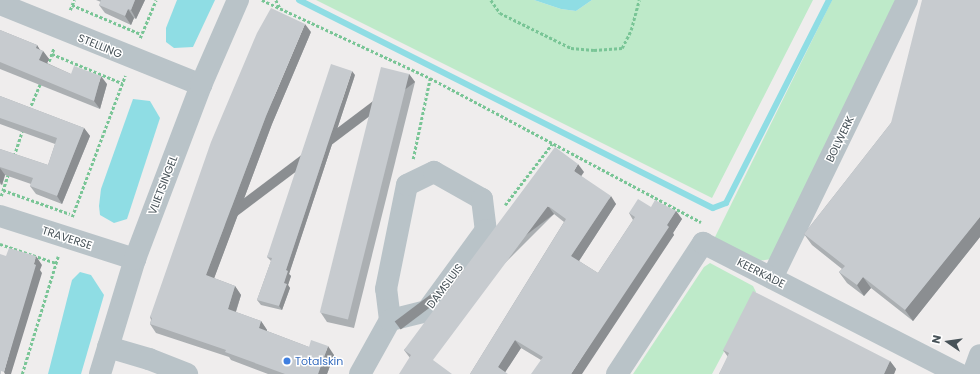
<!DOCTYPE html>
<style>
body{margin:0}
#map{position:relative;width:980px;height:374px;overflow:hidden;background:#efeded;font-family:Poppins,sans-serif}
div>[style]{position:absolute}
.green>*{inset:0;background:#beeac9}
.water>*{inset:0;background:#8fdde4}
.stream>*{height:6px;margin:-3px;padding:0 3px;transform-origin:3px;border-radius:3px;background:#8fdde4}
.path>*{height:2.5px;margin-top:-1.25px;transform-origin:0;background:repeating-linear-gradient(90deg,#79c596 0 3px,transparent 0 5px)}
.minor>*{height:22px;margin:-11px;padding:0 11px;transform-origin:11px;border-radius:11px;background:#b9c3c8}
.wall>*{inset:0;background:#abafb2}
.shaded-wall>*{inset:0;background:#8b8e91;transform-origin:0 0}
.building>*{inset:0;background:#c7cbcf;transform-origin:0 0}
.dots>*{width:11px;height:11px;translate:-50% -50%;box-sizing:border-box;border:2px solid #fff;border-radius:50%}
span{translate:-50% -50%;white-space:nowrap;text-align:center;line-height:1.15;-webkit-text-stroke:3px #fff;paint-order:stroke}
.street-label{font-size:11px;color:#475258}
.shop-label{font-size:11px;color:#366cbe}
.left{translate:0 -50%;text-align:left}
.north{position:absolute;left:928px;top:322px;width:40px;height:40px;-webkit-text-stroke:3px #fff;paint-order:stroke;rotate:283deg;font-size:11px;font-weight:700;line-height:16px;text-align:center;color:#475258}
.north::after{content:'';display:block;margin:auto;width:14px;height:18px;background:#475258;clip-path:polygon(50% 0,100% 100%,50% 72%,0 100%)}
</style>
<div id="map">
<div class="green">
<i style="clip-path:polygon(316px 0,534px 0,561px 9px,576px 11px,592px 0,813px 0,712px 198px)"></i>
<i style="clip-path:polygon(832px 0,898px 0,771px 259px,758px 261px,714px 239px)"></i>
<i style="clip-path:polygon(710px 263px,753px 286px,756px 292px,712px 374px,633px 374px,704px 267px)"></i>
</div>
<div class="water">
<i style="clip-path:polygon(177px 0,215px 0,193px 47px,174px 48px,166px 42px,166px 28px)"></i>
<i style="clip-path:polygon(534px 0,592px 0,576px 11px,561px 9px)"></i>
<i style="clip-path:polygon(133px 99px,150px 101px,160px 118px,127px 219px,114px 223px,100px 215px,99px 206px,101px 189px)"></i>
<i style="clip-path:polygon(80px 272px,91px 275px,104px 295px,81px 374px,48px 374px,72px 280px)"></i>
</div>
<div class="stream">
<i style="left:299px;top:0;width:463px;rotate:26.7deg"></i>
<i style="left:713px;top:208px;width:14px;rotate:-21deg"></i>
<i style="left:726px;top:203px;width:228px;rotate:-63.1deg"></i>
</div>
<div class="path">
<i style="left:262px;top:0;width:185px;rotate:24.9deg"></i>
<i style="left:430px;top:78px;width:307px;rotate:28deg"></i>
<i style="left:276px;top:0;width:9px;rotate:63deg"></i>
<i style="left:491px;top:0;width:16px;rotate:55deg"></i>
<i style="left:500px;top:13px;width:79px;rotate:26.2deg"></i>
<i style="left:571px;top:48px;width:23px;rotate:5deg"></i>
<i style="left:594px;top:50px;width:28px;rotate:-4deg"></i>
<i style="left:622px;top:48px;width:20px;rotate:-63deg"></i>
<i style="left:631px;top:30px;width:31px;rotate:-75deg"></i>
<i style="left:72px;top:5px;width:75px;rotate:22.8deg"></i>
<i style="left:70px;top:10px;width:11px;rotate:-68deg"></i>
<i style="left:140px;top:38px;width:41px;rotate:-67.2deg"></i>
<i style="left:52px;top:54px;width:76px;rotate:22.5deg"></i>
<i style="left:47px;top:66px;width:19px;rotate:-69deg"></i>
<i style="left:29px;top:110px;width:30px;rotate:-67deg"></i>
<i style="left:14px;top:156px;width:29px;rotate:-72deg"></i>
<i style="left:413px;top:159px;width:83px;rotate:-78.1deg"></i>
<i style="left:3px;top:190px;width:71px;rotate:19.7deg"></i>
<i style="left:1px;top:196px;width:23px;rotate:-72deg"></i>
<i style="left:505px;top:205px;width:77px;rotate:-52.4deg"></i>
<i style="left:72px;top:217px;width:151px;rotate:-69.4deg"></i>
<i style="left:0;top:244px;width:59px;rotate:18.7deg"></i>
<i style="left:22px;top:374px;width:123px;rotate:-73deg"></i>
</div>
<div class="minor">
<i style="left:0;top:4px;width:217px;rotate:21.9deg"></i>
<i style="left:0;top:216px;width:142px;rotate:17.7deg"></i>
<i style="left:772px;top:278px;width:309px;rotate:-64.1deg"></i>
<i style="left:108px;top:347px;width:43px;rotate:16.3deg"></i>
<i style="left:149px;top:359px;width:41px;rotate:21.5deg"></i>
<i style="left:100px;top:374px;width:120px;rotate:-73.1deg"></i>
<i style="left:135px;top:259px;width:186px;rotate:-69.2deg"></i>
<i style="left:201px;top:85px;width:93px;rotate:-66.5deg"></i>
<i style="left:360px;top:374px;width:62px;rotate:-60.9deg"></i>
<i style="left:390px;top:320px;width:31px;rotate:-97deg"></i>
<i style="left:386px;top:289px;width:106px;rotate:-78.6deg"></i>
<i style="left:407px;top:185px;width:30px;rotate:-26deg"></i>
<i style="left:434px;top:172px;width:55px;rotate:29.4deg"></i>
<i style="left:482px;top:199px;width:31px;rotate:83deg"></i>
<i style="left:486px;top:230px;width:100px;rotate:126.1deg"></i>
<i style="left:427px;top:311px;width:38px;rotate:166deg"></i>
<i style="left:617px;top:374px;width:157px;rotate:-56.7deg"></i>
<i style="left:703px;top:243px;width:288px;rotate:27.1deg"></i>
<i style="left:973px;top:374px;width:20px;rotate:-70deg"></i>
</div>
<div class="wall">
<i style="clip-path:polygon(96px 0,145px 0,136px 19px,134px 18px,131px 25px,105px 13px,99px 5px,101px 2px)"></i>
<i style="clip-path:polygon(980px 0,980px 237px,913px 321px,871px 288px,864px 296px,847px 283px,839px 272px,842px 269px,812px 245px,804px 234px,891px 123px)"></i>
<i style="clip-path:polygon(0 30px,37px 45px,39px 49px,43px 51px,49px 59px,47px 63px,71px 74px,107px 84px,100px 109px,0 69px)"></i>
<i style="clip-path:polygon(311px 32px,272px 124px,214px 278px,235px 286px,241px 295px,236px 312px,261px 321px,267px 330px,267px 331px,309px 347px,334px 355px,327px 374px,268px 374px,231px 360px,229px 357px,156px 333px,150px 324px,151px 320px,150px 317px)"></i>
<i style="clip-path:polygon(409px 74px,415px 82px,354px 328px,327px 322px,321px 313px)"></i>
<i style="clip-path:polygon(355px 75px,289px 274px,291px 276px,288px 285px,290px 288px,282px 310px,261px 305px,257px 300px,271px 261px,267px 257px)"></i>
<i style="clip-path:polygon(0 96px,84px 128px,90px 136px,62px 204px,36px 194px,30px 186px,31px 184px,5px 175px,2px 185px,0 184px,0 149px,48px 165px,55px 144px,0 124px)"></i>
<i style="clip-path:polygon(584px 172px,581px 176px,616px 204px,579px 261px,598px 273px,633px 220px,629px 213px,651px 207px,676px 211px,682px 219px,673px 233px,674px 235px,541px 360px,521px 348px,505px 372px,470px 374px,564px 222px,554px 214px,410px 358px,404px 350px)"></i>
<i style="clip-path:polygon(723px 350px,890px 361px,896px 369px,894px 374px,719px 374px,728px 357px)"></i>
</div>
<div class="shaded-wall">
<i style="clip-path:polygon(135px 0,145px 0,136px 19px,131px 10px)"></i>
<i style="clip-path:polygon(128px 9px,134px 18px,131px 25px,125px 16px)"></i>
<i style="clip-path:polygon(305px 24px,311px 32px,272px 124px,212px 284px,206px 275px,266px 116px)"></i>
<i style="clip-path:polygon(37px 45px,42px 53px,43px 51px,49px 59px,45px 68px,39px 60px,36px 48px)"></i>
<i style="clip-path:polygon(352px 71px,355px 75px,289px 274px,291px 276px,288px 285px,290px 288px,282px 310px,279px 306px,284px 283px,286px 270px)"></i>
<i style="left:409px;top:74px;width:10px;height:253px;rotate:53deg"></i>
<i style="clip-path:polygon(101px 76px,107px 84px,100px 109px,94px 101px)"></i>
<i style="clip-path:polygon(84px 128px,90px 136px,62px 204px,57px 196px)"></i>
<i style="clip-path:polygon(578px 164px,584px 172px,579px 179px,574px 171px)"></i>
<i style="clip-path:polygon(0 168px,5px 175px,2px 185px,0 182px)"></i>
<i style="clip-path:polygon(611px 196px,616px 204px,577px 264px,571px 256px)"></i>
<i style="left:548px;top:206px;width:10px;height:192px;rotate:53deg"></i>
<i style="clip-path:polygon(676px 211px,682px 219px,673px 233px,674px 235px,582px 374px,571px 374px)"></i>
<i style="clip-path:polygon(980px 217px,980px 237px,913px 321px,905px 310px)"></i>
<i style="clip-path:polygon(36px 256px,42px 265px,40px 270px,42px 273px,11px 374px,5px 374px,4px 372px)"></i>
<i style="clip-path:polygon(863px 277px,871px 288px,864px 296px,857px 285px)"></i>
<i style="clip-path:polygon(235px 286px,241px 295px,234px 317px,228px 309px)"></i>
<i style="clip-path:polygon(261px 321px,267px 330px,265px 337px,259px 328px)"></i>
<i style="clip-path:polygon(515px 340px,521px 348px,504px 374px,498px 367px)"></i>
<i style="clip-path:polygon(328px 346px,334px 355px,327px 374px,318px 374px)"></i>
<i style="clip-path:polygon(890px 361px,896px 369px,894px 374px,884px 374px)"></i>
</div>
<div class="building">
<i style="clip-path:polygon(101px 0,135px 0,131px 10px,128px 9px,125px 16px,99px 5px)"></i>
<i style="clip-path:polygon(922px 0,980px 0,980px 217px,905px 310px,863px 277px,857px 285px,839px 272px,845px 266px,804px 234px,891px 123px)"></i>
<i style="clip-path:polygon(271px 8px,305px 24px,266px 116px,206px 275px,235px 286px,228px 309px,261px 321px,259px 328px,309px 347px,311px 340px,328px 346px,318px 374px,285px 374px,225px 352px,226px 350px,150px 324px,152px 318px,150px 317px,211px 142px,257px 33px)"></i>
<i style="clip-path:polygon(0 30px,37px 45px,36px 48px,43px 51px,39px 60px,71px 74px,74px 66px,101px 76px,94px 101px,0 62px)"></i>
<i style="clip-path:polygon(331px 64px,352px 71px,286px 270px,288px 271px,284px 283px,287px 284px,279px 306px,257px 300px,272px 258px,267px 257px)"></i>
<i style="left:381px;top:67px;width:29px;height:253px;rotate:14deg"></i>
<i style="clip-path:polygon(0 96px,84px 128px,57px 196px,30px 186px,33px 178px,0 167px,0 149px,48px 165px,57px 138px,0 118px)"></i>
<i style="clip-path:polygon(555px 147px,578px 164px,574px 171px,611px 196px,571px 256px,598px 273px,635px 217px,629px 213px,638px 199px,651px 207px,655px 200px,676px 211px,667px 225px,669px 227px,571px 374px,531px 374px,543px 357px,515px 340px,498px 367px,508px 374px,470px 374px,566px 219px,548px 206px,433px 360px,452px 374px,399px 374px,411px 355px,404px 350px)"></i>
<i style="clip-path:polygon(9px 248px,36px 256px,34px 264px,36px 265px,4px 372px,1px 371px,1px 374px,0 374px,0 254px,6px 256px)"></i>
<i style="clip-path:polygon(753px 291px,890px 361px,884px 374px,719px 374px,729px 353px,723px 350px)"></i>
</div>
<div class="dots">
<i style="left:287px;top:361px;background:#3f7fe0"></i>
</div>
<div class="street-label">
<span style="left:100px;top:46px;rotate:22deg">STELLING</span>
<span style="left:840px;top:139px;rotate:-64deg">BOLWERK</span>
<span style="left:163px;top:185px;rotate:-69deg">VLIETSINGEL</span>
<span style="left:67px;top:238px;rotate:18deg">TRAVERSE</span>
<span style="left:761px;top:273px;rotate:27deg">KEERKADE</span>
<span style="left:445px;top:286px;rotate:-53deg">DAMSLUIS</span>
</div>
<div class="shop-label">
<span class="left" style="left:295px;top:361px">Totalskin</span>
</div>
<div class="north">N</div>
</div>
